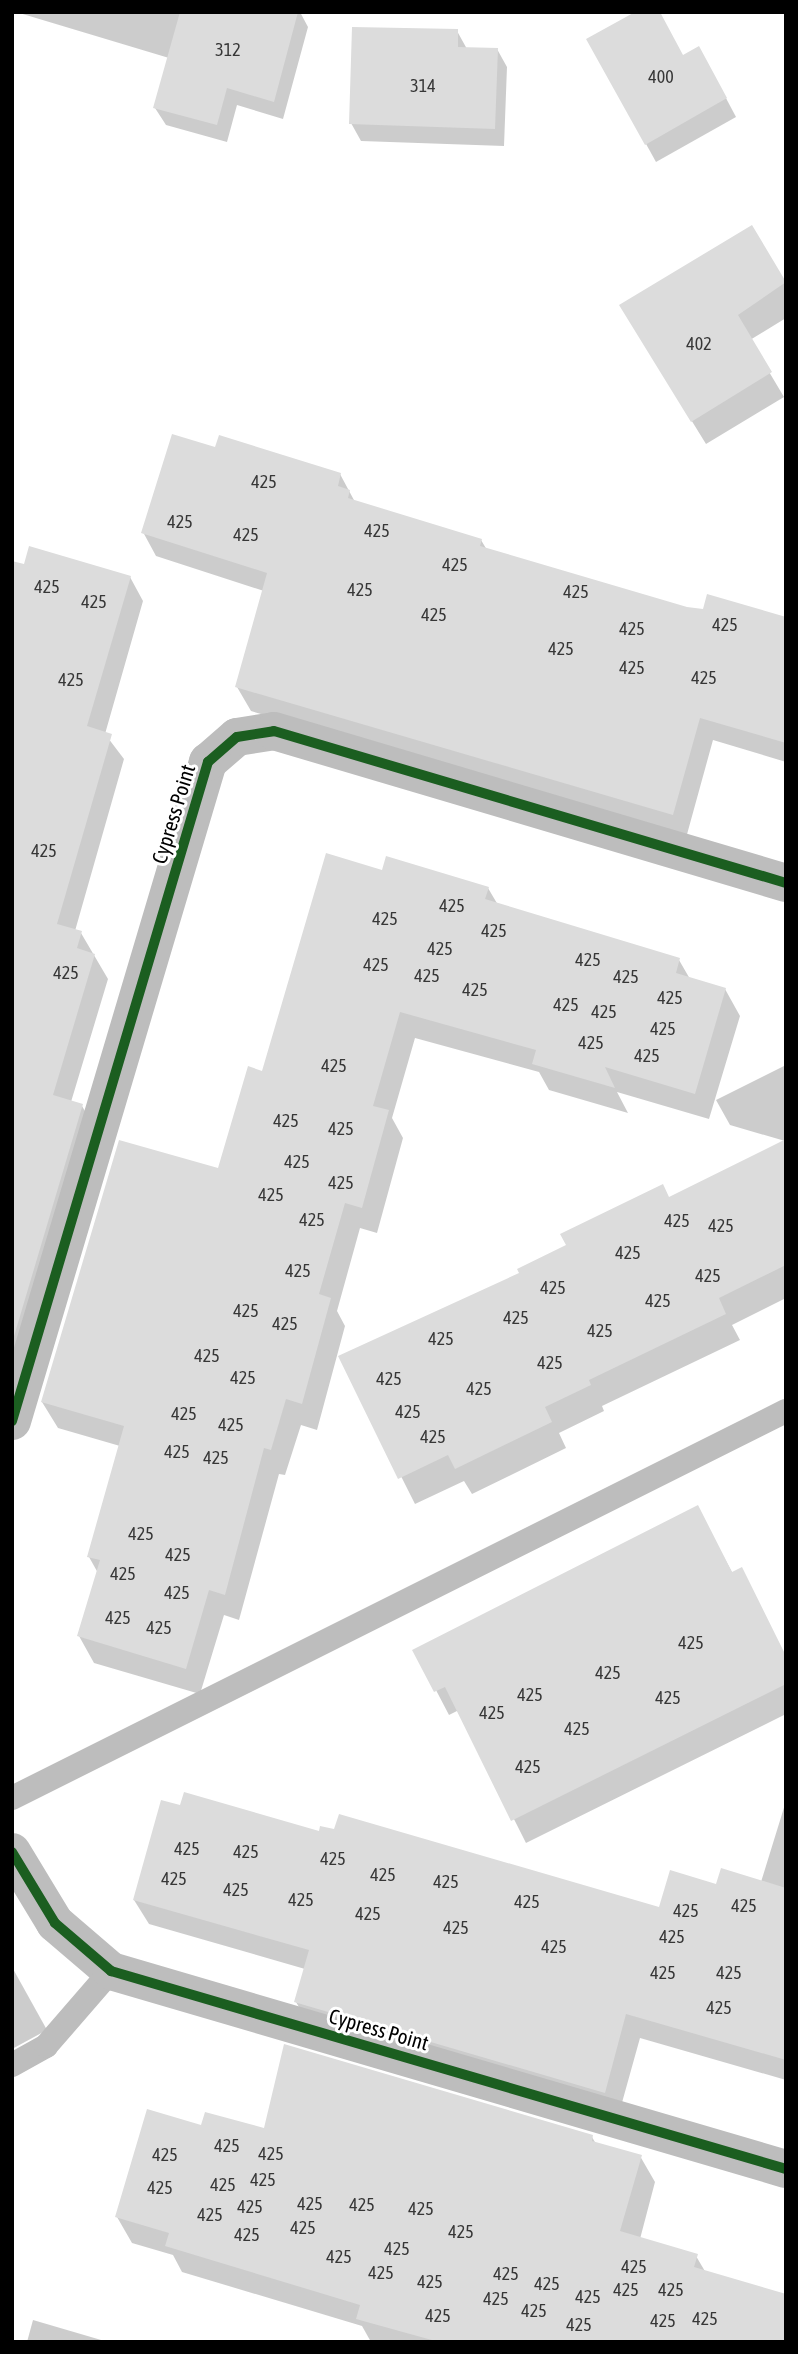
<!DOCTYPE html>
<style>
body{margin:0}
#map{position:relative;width:798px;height:2354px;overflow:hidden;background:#fff;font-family:"Asap Condensed",sans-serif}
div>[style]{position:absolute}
.shadow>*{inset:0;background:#0003}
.building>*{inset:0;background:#dcdcdc}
.service>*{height:24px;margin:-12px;padding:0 12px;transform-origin:12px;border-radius:12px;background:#bdbdbd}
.minor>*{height:38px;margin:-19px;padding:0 19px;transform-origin:19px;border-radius:19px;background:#bdbdbd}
.cycleway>*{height:10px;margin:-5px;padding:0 5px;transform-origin:5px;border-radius:5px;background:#1b5e20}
span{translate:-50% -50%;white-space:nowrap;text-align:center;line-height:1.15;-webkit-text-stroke:6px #fff;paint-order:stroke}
.number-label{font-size:18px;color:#373737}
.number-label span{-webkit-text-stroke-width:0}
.street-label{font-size:21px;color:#000}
.frame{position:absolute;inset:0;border:14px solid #000;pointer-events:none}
</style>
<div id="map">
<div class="shadow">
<i style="clip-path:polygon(16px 12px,300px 12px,308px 27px,283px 119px,237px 105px,227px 142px,166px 125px,155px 108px,169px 58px)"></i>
<i style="clip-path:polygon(457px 31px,467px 49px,497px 49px,507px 67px,504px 146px,361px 141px,351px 123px)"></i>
<i style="clip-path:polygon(588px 39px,709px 66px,736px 117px,656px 162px)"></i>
<i style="clip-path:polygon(751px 227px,786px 286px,786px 318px,750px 340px,784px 397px,706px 444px,635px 329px)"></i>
<i style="clip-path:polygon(216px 449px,340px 474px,355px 502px,481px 540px,487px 550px,687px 609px,786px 619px,786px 762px,713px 740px,686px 838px,251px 711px,237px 687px,264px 591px,156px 556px,143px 532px)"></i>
<i style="clip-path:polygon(12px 563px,130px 577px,143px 601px,105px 734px,124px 759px,75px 931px,81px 933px,108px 979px,71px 1102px,82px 1106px,96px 1130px,12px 1411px)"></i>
<i style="clip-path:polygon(384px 872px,488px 888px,498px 905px,679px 960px,690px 979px,725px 989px,740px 1016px,709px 1119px,617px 1092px,628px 1113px,549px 1090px,539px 1072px,415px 1038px,392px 1118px,403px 1138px,377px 1233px,360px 1228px,337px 1311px,345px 1326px,317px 1430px,301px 1425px,285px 1475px,279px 1474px,239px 1620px,224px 1615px,200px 1694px,94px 1663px,79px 1636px,98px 1573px,89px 1557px,120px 1446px,58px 1428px,42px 1402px,219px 1170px,263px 1073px)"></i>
<i style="clip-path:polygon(786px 1065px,786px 1298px,732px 1325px,740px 1340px,602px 1406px,604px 1411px,559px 1433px,566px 1448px,472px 1494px,464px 1481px,415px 1504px,341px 1357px,521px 1274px,785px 1141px,730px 1125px,716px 1100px)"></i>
<i style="clip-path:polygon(697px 1507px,733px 1574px,786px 1656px,786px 1714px,526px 1843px,459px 1710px,449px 1715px,415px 1650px)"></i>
<i style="clip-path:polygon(786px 1801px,786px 2080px,640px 2038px,618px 2117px,310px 2026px,296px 2002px,305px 1969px,149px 1924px,134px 1900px,320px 1833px,660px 1909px,717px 1886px,761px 1882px)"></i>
<i style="clip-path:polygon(12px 1967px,47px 2030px,12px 2049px)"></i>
<i style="clip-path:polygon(202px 2127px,592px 2137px,596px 2144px,640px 2156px,655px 2182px,640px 2239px,696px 2256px,706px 2273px,786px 2342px,371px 2342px,362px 2326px,182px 2272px,173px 2255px,132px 2243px,117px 2217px)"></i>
<i style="clip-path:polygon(33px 2320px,108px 2342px,27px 2342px)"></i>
</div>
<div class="building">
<i style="clip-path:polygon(180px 12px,298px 12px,274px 102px,227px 88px,217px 125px,153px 108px)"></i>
<i style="clip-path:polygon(635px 12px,660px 12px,683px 55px,699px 46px,727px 98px,645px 145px,586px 39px)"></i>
<i style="clip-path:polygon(352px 27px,458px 29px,458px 47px,498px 48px,495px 129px,349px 124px)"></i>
<i style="clip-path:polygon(752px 225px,786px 282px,738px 315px,772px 372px,691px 422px,619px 305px)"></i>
<i style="clip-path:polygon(172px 434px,215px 447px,219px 435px,341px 473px,338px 486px,350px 490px,348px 498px,482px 539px,480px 546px,687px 607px,703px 609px,707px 594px,786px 617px,786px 743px,700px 718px,673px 815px,235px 687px,267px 573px,141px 533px)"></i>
<i style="clip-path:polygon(29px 546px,131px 576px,87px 726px,112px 734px,57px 924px,82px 931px,77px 948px,95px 954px,53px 1095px,83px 1104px,12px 1343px,12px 561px,24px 564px)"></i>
<i style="clip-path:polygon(326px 853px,382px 870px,386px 856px,489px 887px,485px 899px,680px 958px,676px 973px,726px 988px,695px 1094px,605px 1067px,615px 1088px,532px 1064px,536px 1050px,400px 1012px,373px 1106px,389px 1110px,362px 1208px,345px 1203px,319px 1294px,331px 1298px,302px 1404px,286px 1399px,271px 1450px,264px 1448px,225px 1595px,209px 1590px,186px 1669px,77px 1636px,100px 1560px,87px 1557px,124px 1426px,41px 1402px,119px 1140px,218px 1168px,248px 1066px,262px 1071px)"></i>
<i style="clip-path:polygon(786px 1139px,786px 1265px,719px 1298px,726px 1314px,589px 1380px,591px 1385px,545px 1407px,552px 1422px,455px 1469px,448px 1455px,398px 1479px,338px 1356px,519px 1273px,517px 1269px,566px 1245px,560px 1234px,663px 1184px,669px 1197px)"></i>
<i style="clip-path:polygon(698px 1505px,732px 1572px,742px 1567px,786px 1656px,786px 1684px,511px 1821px,445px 1687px,434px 1692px,412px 1650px)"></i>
<i style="clip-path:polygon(184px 1792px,319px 1831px,320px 1826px,334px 1829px,339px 1814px,659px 1907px,670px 1870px,716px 1884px,721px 1868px,786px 1888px,786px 2060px,626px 2014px,605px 2093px,294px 2002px,309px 1950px,133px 1900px,161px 1800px,180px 1805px)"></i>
<i style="clip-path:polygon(284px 2044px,593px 2135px,592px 2141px,642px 2155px,620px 2231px,698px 2254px,694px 2267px,786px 2294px,786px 2342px,439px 2342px,356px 2319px,360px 2305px,165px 2246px,169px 2233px,115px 2217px,147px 2109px,201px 2125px,205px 2112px,264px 2128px)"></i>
</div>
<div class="service">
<i style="left:12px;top:1798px;width:865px;rotate:-26.57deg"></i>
<i style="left:12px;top:2065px;width:39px;rotate:-29deg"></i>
<i style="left:46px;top:2046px;width:99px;rotate:-49.1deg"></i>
</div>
<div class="minor">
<i style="left:12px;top:1421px;width:688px;rotate:-73.44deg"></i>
<i style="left:208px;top:762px;width:38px;rotate:-41deg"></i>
<i style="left:237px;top:737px;width:37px;rotate:-9deg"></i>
<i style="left:274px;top:731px;width:534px;rotate:16.53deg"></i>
<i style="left:12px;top:1852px;width:83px;rotate:58.8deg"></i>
<i style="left:55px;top:1923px;width:74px;rotate:40.6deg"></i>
<i style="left:111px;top:1971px;width:703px;rotate:16.35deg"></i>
</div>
<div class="cycleway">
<i style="left:12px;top:1421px;width:688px;rotate:-73.44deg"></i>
<i style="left:208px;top:762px;width:38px;rotate:-41deg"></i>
<i style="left:237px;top:737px;width:37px;rotate:-9deg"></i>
<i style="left:274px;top:731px;width:534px;rotate:16.53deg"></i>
<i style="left:12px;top:1852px;width:83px;rotate:58.8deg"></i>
<i style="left:55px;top:1923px;width:74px;rotate:40.6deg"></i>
<i style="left:111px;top:1971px;width:703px;rotate:16.35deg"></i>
</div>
<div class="number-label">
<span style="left:228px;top:50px">312</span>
<span style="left:661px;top:77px">400</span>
<span style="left:423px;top:86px">314</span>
<span style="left:699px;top:344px">402</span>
<span style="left:264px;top:482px">425</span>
<span style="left:180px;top:522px">425</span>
<span style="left:377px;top:531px">425</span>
<span style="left:246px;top:535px">425</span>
<span style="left:455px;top:565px">425</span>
<span style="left:47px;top:587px">425</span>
<span style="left:360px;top:590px">425</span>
<span style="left:576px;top:592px">425</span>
<span style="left:94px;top:602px">425</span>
<span style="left:434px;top:615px">425</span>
<span style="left:725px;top:625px">425</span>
<span style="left:632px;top:629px">425</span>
<span style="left:561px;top:649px">425</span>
<span style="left:632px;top:668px">425</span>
<span style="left:704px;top:678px">425</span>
<span style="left:71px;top:680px">425</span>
<span style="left:44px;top:851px">425</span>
<span style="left:452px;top:906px">425</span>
<span style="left:385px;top:919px">425</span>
<span style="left:494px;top:931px">425</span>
<span style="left:440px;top:949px">425</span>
<span style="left:588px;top:960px">425</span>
<span style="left:376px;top:965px">425</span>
<span style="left:66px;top:973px">425</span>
<span style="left:427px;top:976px">425</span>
<span style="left:626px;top:977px">425</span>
<span style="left:475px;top:990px">425</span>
<span style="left:670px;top:998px">425</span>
<span style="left:566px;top:1005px">425</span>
<span style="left:604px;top:1012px">425</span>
<span style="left:663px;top:1029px">425</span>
<span style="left:591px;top:1043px">425</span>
<span style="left:647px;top:1056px">425</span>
<span style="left:334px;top:1066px">425</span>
<span style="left:286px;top:1121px">425</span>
<span style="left:341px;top:1129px">425</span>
<span style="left:297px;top:1162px">425</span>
<span style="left:341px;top:1183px">425</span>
<span style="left:271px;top:1195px">425</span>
<span style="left:312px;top:1220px">425</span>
<span style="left:677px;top:1221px">425</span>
<span style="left:721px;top:1226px">425</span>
<span style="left:628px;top:1253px">425</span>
<span style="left:298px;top:1271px">425</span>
<span style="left:708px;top:1276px">425</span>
<span style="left:553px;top:1288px">425</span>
<span style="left:658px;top:1301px">425</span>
<span style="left:246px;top:1311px">425</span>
<span style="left:516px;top:1318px">425</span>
<span style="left:285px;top:1324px">425</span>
<span style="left:600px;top:1331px">425</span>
<span style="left:441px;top:1339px">425</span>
<span style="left:207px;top:1356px">425</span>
<span style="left:550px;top:1363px">425</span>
<span style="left:243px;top:1378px">425</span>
<span style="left:389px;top:1379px">425</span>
<span style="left:479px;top:1389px">425</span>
<span style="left:408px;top:1412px">425</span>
<span style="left:184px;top:1414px">425</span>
<span style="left:231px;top:1425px">425</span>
<span style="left:433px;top:1437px">425</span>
<span style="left:177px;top:1452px">425</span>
<span style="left:216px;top:1458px">425</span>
<span style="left:141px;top:1534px">425</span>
<span style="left:178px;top:1555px">425</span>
<span style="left:123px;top:1574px">425</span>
<span style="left:177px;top:1593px">425</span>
<span style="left:118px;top:1618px">425</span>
<span style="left:159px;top:1628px">425</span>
<span style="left:691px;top:1643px">425</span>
<span style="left:608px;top:1673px">425</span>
<span style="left:530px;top:1695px">425</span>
<span style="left:668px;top:1698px">425</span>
<span style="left:492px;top:1713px">425</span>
<span style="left:577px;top:1729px">425</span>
<span style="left:528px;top:1767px">425</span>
<span style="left:187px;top:1849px">425</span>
<span style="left:246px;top:1852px">425</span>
<span style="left:333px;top:1859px">425</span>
<span style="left:383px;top:1875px">425</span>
<span style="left:174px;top:1879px">425</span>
<span style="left:446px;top:1882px">425</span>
<span style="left:236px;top:1890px">425</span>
<span style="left:301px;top:1900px">425</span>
<span style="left:527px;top:1902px">425</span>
<span style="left:744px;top:1906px">425</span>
<span style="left:686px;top:1911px">425</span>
<span style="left:368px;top:1914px">425</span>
<span style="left:456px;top:1928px">425</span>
<span style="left:672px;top:1937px">425</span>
<span style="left:554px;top:1947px">425</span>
<span style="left:663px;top:1973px">425</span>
<span style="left:729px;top:1973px">425</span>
<span style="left:719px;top:2008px">425</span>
<span style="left:227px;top:2146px">425</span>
<span style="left:271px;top:2154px">425</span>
<span style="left:165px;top:2155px">425</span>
<span style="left:263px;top:2180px">425</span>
<span style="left:223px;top:2185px">425</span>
<span style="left:160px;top:2188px">425</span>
<span style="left:310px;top:2204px">425</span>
<span style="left:362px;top:2205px">425</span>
<span style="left:250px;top:2207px">425</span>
<span style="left:421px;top:2209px">425</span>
<span style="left:210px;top:2215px">425</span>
<span style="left:303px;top:2228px">425</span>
<span style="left:461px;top:2232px">425</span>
<span style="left:247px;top:2235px">425</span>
<span style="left:397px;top:2249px">425</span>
<span style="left:339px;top:2257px">425</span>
<span style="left:634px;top:2267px">425</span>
<span style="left:381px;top:2273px">425</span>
<span style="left:506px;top:2274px">425</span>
<span style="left:430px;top:2282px">425</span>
<span style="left:547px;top:2284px">425</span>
<span style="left:626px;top:2290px">425</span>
<span style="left:671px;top:2290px">425</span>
<span style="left:588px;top:2297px">425</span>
<span style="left:496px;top:2299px">425</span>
<span style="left:534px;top:2311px">425</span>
<span style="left:438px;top:2316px">425</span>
<span style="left:705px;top:2319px">425</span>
<span style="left:663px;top:2321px">425</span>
<span style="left:579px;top:2325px">425</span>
</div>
<div class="street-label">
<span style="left:173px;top:814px;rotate:-73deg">Cypress Point</span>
<span style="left:379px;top:2029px;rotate:16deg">Cypress Point</span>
</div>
<div class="frame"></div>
</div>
